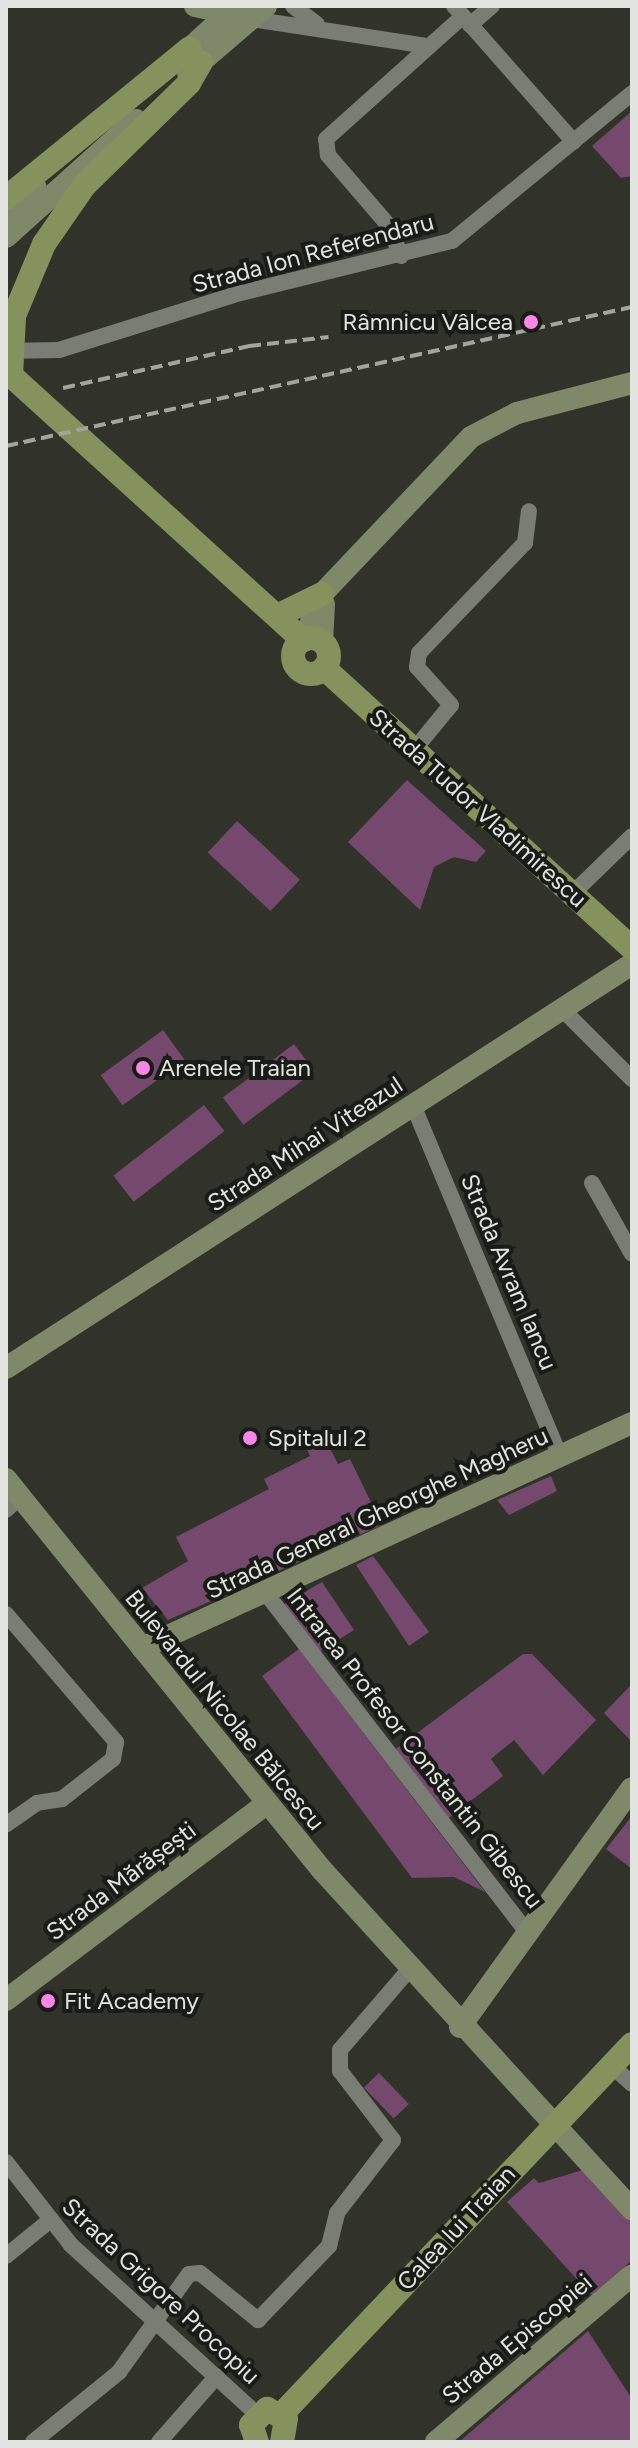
<!DOCTYPE html>
<meta charset="utf-8">
<style>
body{margin:0}
#map{position:relative;width:638px;height:2448px;overflow:hidden;background:#31332b;font-family:Figtree,sans-serif}
div>[style]{position:absolute}
.green>*{inset:0;background:#74496d;transform-origin:0 0}
.street>*{height:16px;margin:-8px;padding:0 8px;transform-origin:8px;border-radius:8px;background:#7a7d74}
.secondary>*{height:22px;margin:-11px;padding:0 11px;transform-origin:11px;border-radius:11px;background:#7f8868}
.primary>*{height:24px;margin:-12px;padding:0 12px;transform-origin:12px;border-radius:12px;background:#85925d}
.primary>.ring{margin:-12px;padding:0;box-sizing:content-box;background:none;border:24px solid #85925d;border-radius:50%}
.rail>*{height:4px;margin-top:-2px;transform-origin:0;background:repeating-linear-gradient(90deg,#a2a49e 0 12px,transparent 0 18px)}
.dots>*{width:22px;height:22px;translate:-50% -50%;box-sizing:border-box;border:4px solid #191b17;border-radius:50%}
span{translate:-50% -50%;white-space:nowrap;text-align:center;line-height:1.15;-webkit-text-stroke:8px #191b17;paint-order:stroke}
.street-label{font-size:24px;color:#e2e4df}
.poi-label{font-size:24px;color:#e2e4df}
.right{translate:-100% -50%;text-align:right}
.left{translate:0 -50%;text-align:left}
.frame{position:absolute;inset:0;border:8px solid #e2e4df;pointer-events:none}
</style>
<div id="map">
<div class="green">
<i style="clip-path:polygon(632px 111px,632px 176px,621px 178px,592px 146px)"></i>
<i style="clip-path:polygon(407px 780px,486px 851px,476px 862px,454px 857px,434px 867px,420px 910px,348px 842px)"></i>
<i style="left:237px;top:821px;width:86px;height:43px;rotate:43deg"></i>
<i style="left:163px;top:1030px;width:37px;height:77px;rotate:54deg"></i>
<i style="left:294px;top:1044px;width:34px;height:89px;rotate:53deg"></i>
<i style="left:204px;top:1105px;width:33px;height:115px;rotate:52deg"></i>
<i style="clip-path:polygon(323px 1435px,338px 1464px,350px 1459px,382px 1525px,168px 1620px,142px 1588px,188px 1561px,176px 1537px,269px 1489px,264px 1479px,310px 1456px,305px 1445px)"></i>
<i style="clip-path:polygon(551px 1476px,557px 1491px,509px 1515px,497px 1500px)"></i>
<i style="clip-path:polygon(373px 1556px,429px 1632px,409px 1646px,356px 1565px)"></i>
<i style="clip-path:polygon(322px 1582px,354px 1630px,319px 1652px,283px 1605px)"></i>
<i style="clip-path:polygon(299px 1649px,469px 1871px,485px 1892px,454px 1877px,412px 1878px,262px 1676px)"></i>
<i style="clip-path:polygon(523px 1654px,532px 1654px,596px 1720px,543px 1775px,514px 1740px,491px 1759px,503px 1776px,446px 1820px,393px 1751px)"></i>
<i style="clip-path:polygon(631px 1685px,632px 1685px,632px 1742px,604px 1713px)"></i>
<i style="clip-path:polygon(632px 1816px,632px 1869px,606px 1849px)"></i>
<i style="left:379px;top:2073px;width:43px;height:21px;rotate:46deg"></i>
<i style="clip-path:polygon(583px 2170px,632px 2223px,632px 2260px,592px 2296px,507px 2202px,534px 2178px,539px 2183px)"></i>
<i style="clip-path:polygon(588px 2331px,632px 2399px,632px 2442px,459px 2442px)"></i>
</div>
<div class="street">
<i style="left:293px;top:6px;width:30px;rotate:37deg"></i>
<i style="left:454px;top:6px;width:181px;rotate:48.6deg"></i>
<i style="left:251px;top:19px;width:179px;rotate:8.7deg"></i>
<i style="left:470px;top:25px;width:29px;rotate:-41deg"></i>
<i style="left:401px;top:256px;width:32px;rotate:-112deg"></i>
<i style="left:389px;top:226px;width:94px;rotate:-130.7deg"></i>
<i style="left:328px;top:155px;width:16px;rotate:-97deg"></i>
<i style="left:326px;top:139px;width:184px;rotate:-41.9deg"></i>
<i style="left:6px;top:351px;width:53px;rotate:-1.1deg"></i>
<i style="left:59px;top:350px;width:182px;rotate:-17.5deg"></i>
<i style="left:233px;top:295px;width:226px;rotate:-13.9deg"></i>
<i style="left:452px;top:241px;width:233px;rotate:-39.4deg"></i>
<i style="left:414px;top:750px;width:58px;rotate:-50.6deg"></i>
<i style="left:451px;top:705px;width:51px;rotate:-131.8deg"></i>
<i style="left:417px;top:667px;width:14px;rotate:-82deg"></i>
<i style="left:419px;top:653px;width:153px;rotate:-46.1deg"></i>
<i style="left:525px;top:543px;width:32px;rotate:-83deg"></i>
<i style="left:572px;top:894px;width:83px;rotate:-44deg"></i>
<i style="left:562px;top:1009px;width:99px;rotate:45deg"></i>
<i style="left:413px;top:1105px;width:381px;rotate:67.3deg"></i>
<i style="left:592px;top:1183px;width:81px;rotate:60.6deg"></i>
<i style="left:6px;top:1510px;width:19px;rotate:-43deg"></i>
<i style="left:265px;top:1592px;width:431px;rotate:52.4deg"></i>
<i style="left:6px;top:1614px;width:169px;rotate:49.3deg"></i>
<i style="left:116px;top:1742px;width:17px;rotate:100deg"></i>
<i style="left:113px;top:1759px;width:65px;rotate:141.9deg"></i>
<i style="left:62px;top:1799px;width:25px;rotate:171deg"></i>
<i style="left:37px;top:1803px;width:38px;rotate:145deg"></i>
<i style="left:611px;top:2065px;width:28px;rotate:42deg"></i>
<i style="left:6px;top:2162px;width:105px;rotate:51.9deg"></i>
<i style="left:71px;top:2245px;width:251px;rotate:42.3deg"></i>
<i style="left:6px;top:2256px;width:54px;rotate:-39deg"></i>
<i style="left:33px;top:2442px;width:111px;rotate:-39.1deg"></i>
<i style="left:119px;top:2372px;width:120px;rotate:-54.5deg"></i>
<i style="left:189px;top:2274px;width:11px;rotate:-5deg"></i>
<i style="left:200px;top:2273px;width:75px;rotate:39deg"></i>
<i style="left:258px;top:2320px;width:103px;rotate:-46.2deg"></i>
<i style="left:329px;top:2246px;width:34px;rotate:-76deg"></i>
<i style="left:337px;top:2213px;width:92px;rotate:-52.5deg"></i>
<i style="left:393px;top:2140px;width:87px;rotate:-127.5deg"></i>
<i style="left:340px;top:2071px;width:21px;rotate:-90deg"></i>
<i style="left:340px;top:2050px;width:104px;rotate:-49.3deg"></i>
<i style="left:159px;top:2442px;width:88px;rotate:-48.7deg"></i>
</div>
<div class="secondary">
<i style="left:195px;top:6px;width:34px;rotate:12deg"></i>
<i style="left:178px;top:59px;width:79px;rotate:-42.4deg"></i>
<i style="left:188px;top:73px;width:103px;rotate:-40.7deg"></i>
<i style="left:6px;top:214px;width:40px;rotate:-42deg"></i>
<i style="left:6px;top:237px;width:175px;rotate:-42deg"></i>
<i style="left:304px;top:640px;width:49px;rotate:-68.6deg"></i>
<i style="left:322px;top:594px;width:216px;rotate:-46.5deg"></i>
<i style="left:471px;top:437px;width:52px;rotate:-27.6deg"></i>
<i style="left:517px;top:413px;width:119px;rotate:-14.6deg"></i>
<i style="left:322px;top:642px;width:38px;rotate:-87deg"></i>
<i style="left:6px;top:1368px;width:745px;rotate:-32.84deg"></i>
<i style="left:6px;top:1479px;width:503px;rotate:51.06deg"></i>
<i style="left:322px;top:1870px;width:460px;rotate:47.6deg"></i>
<i style="left:142px;top:1648px;width:539px;rotate:-24.66deg"></i>
<i style="left:6px;top:2000px;width:326px;rotate:-37deg"></i>
<i style="left:460px;top:2027px;width:294px;rotate:-54.3deg"></i>
<i style="left:436px;top:2442px;width:257px;rotate:-40.4deg"></i>
</div>
<div class="primary">
<i style="left:6px;top:198px;width:237px;rotate:-39.2deg"></i>
<i style="left:6px;top:371px;width:401px;rotate:42.2deg"></i>
<i style="left:11px;top:376px;width:60px;rotate:-87.1deg"></i>
<i style="left:14px;top:316px;width:78px;rotate:-67.4deg"></i>
<i style="left:44px;top:244px;width:70px;rotate:-55.4deg"></i>
<i style="left:84px;top:186px;width:147px;rotate:-44.4deg"></i>
<i style="left:189px;top:83px;width:24px;rotate:-60deg"></i>
<i style="left:277px;top:616px;width:50px;rotate:-26.1deg"></i>
<i class="ring" style="left:293px;top:638px;width:12px;height:12px"></i>
<i style="left:324px;top:668px;width:416px;rotate:42.3deg"></i>
<i style="left:282px;top:2414px;width:509px;rotate:-46.59deg"></i>
<i style="left:257px;top:2442px;width:18px;rotate:-109deg"></i>
<i style="left:251px;top:2425px;width:23px;rotate:-45deg"></i>
<i style="left:267px;top:2409px;width:21px;rotate:28deg"></i>
<i style="left:286px;top:2419px;width:23px;rotate:100deg"></i>
</div>
<div class="rail">
<i style="left:63px;top:388px;width:191px;rotate:-12.7deg"></i>
<i style="left:249px;top:346px;width:80px;rotate:-6.5deg"></i>
<i style="left:6px;top:446px;width:641px;rotate:-12.52deg"></i>
</div>
<div class="dots">
<i style="left:531px;top:322px;background:#f987e8"></i>
<i style="left:143px;top:1068px;background:#f987e8"></i>
<i style="left:250px;top:1438px;background:#f987e8"></i>
<i style="left:48px;top:2001px;background:#f987e8"></i>
</div>
<div class="street-label">
<span style="left:313px;top:253px;rotate:-15deg">Strada Ion Referendaru</span>
<span style="left:478px;top:808px;rotate:42deg">Strada Tudor Vladimirescu</span>
<span style="left:305px;top:1144px;rotate:-33deg">Strada Mihai Viteazul</span>
<span style="left:509px;top:1272px;rotate:67deg">Strada Avram Iancu</span>
<span style="left:377px;top:1513px;rotate:-25deg">Strada General Gheorghe Magheru</span>
<span style="left:225px;top:1710px;rotate:51deg">Bulevardul Nicolae Bălcescu</span>
<span style="left:415px;top:1748px;rotate:52deg">Intrarea Profesor Constantin Gibescu</span>
<span style="left:121px;top:1881px;rotate:-37deg">Strada Mărășești</span>
<span style="left:456px;top:2228px;rotate:-47deg">Calea lui Traian</span>
<span style="left:161px;top:2291px;rotate:43deg">Strada Grigore Procopiu</span>
<span style="left:517px;top:2339px;rotate:-40deg">Strada Episcopiei</span>
</div>
<div class="poi-label">
<span class="right" style="left:513px;top:322px">Râmnicu Vâlcea</span>
<span class="left" style="left:159px;top:1068px">Arenele Traian</span>
<span class="left" style="left:268px;top:1438px">Spitalul 2</span>
<span class="left" style="left:64px;top:2001px">Fit Academy</span>
</div>
<div class="frame"></div>
</div>
